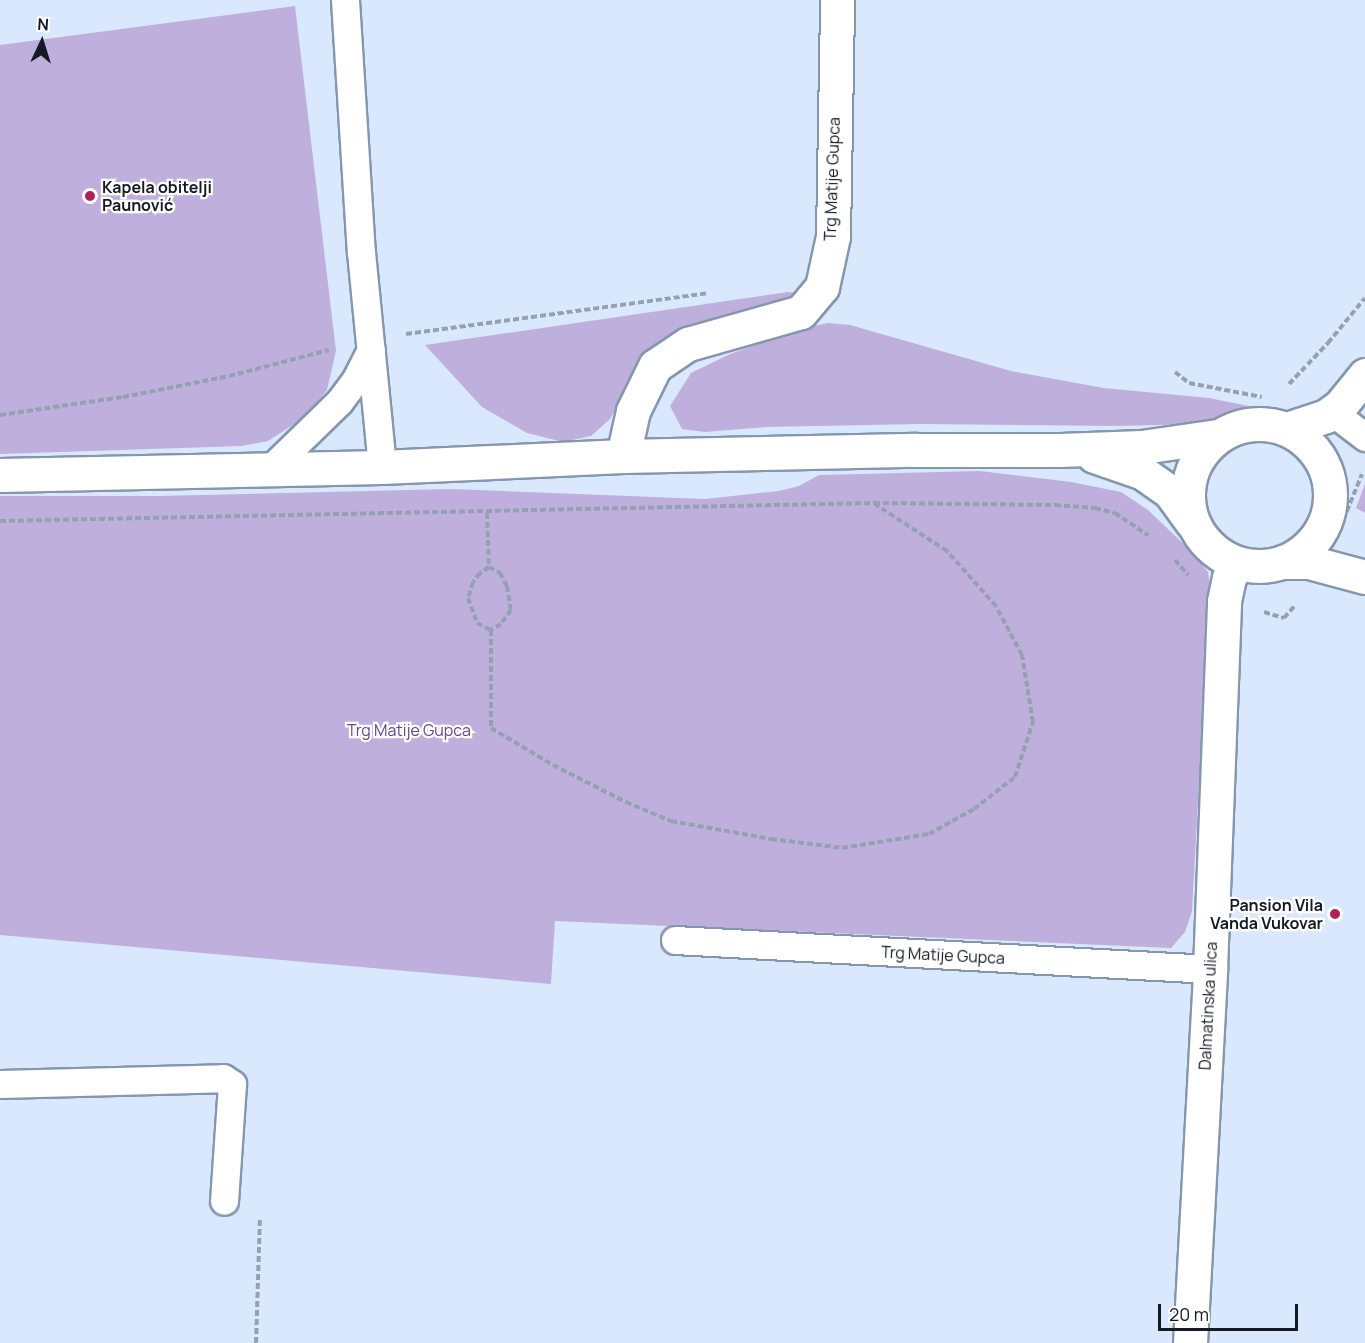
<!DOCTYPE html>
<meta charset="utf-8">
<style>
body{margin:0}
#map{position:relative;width:1365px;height:1343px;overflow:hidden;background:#dae8fe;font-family:Manrope,sans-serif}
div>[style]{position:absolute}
.green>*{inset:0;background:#bfafdd}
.path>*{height:4px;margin-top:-2px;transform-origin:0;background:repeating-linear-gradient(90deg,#95a0b2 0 6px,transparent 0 9px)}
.roads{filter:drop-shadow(2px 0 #8596af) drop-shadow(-2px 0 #8596af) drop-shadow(0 2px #8596af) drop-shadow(0 -2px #8596af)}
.service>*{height:27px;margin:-13.5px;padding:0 13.5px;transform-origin:13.5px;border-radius:13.5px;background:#fff}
.minor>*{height:33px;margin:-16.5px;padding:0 16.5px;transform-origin:16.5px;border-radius:16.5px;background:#fff}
.primary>*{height:33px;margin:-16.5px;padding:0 16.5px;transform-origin:16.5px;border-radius:16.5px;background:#fff}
.primary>.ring{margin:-16.5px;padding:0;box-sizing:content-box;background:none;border:33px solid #fff;border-radius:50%}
.dots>*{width:16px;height:16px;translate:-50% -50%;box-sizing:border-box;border:3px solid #fff;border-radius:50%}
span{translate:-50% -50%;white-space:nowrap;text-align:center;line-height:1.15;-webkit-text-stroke:4.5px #fff;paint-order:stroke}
.street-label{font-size:16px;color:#141a24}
.poi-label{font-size:16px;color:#141a24;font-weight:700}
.left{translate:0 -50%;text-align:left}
.right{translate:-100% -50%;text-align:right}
.park-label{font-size:16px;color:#63468d}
.north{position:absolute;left:12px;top:12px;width:60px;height:60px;-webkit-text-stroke:4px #fff;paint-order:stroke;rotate:4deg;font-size:16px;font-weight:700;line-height:24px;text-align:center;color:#141a24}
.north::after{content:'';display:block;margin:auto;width:21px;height:27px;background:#141a24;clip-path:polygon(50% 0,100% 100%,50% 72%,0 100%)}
.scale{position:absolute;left:1158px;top:1304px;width:140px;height:27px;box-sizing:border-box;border:3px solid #141a24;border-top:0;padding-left:8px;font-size:18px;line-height:21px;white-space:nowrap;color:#141a24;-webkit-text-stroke:4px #fff;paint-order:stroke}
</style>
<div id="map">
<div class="green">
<i style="clip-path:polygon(295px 6px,336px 351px,327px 390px,305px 417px,268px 441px,242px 446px,0 454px,0 45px)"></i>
<i style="clip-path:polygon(788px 292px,798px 293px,788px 302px,626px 391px,610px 419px,591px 436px,563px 442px,527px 433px,482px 407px,425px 345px)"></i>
<i style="clip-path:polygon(828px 323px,850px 325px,1011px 371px,1104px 388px,1209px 398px,1249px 406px,1242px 413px,1196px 424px,1117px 426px,919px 424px,768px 427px,705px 432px,682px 429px,670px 406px,691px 373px,730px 354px,804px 328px)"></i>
<i style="clip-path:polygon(980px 471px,1071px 482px,1121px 492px,1148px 510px,1191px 551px,1208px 572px,1210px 585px,1192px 911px,1185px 932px,1171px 948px,555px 921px,551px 984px,0 935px,0 496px,157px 496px,450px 489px,705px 499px,779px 491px,799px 486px,819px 475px)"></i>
<i style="clip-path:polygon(1365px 484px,1365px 513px,1356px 508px)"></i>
</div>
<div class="path">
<i style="left:406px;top:334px;width:305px;rotate:-7.7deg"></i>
<i style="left:1175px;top:372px;width:18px;rotate:38deg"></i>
<i style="left:1189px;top:383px;width:74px;rotate:10.9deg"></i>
<i style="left:1289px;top:384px;width:57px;rotate:-46.4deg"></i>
<i style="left:1328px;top:343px;width:58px;rotate:-50.6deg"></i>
<i style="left:0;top:415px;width:124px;rotate:-8.3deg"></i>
<i style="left:123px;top:397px;width:108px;rotate:-11.2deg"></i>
<i style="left:229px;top:376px;width:103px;rotate:-14.6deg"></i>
<i style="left:487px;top:513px;width:54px;rotate:87.9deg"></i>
<i style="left:489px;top:567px;width:11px;rotate:146deg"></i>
<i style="left:480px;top:573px;width:11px;rotate:128deg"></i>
<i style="left:473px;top:582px;width:17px;rotate:107deg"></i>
<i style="left:468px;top:598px;width:27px;rotate:70deg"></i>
<i style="left:477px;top:623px;width:16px;rotate:27deg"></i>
<i style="left:491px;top:630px;width:98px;rotate:90deg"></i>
<i style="left:491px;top:728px;width:72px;rotate:30.8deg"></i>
<i style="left:553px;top:765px;width:82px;rotate:26.9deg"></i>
<i style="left:626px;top:802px;width:49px;rotate:22.9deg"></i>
<i style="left:671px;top:821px;width:102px;rotate:10.2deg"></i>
<i style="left:771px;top:839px;width:72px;rotate:7.2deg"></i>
<i style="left:842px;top:848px;width:88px;rotate:-9.1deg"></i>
<i style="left:929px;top:834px;width:51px;rotate:-29.1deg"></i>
<i style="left:974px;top:809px;width:52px;rotate:-38deg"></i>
<i style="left:1015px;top:777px;width:58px;rotate:-71.9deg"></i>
<i style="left:1033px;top:722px;width:68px;rotate:-99.3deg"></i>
<i style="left:1022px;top:655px;width:55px;rotate:-118deg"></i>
<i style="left:996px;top:606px;width:74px;rotate:-131.7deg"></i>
<i style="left:947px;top:551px;width:86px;rotate:-146.9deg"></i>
<i style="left:0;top:521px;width:874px;rotate:-1.18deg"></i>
<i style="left:874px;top:503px;width:181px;rotate:0.6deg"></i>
<i style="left:1055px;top:505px;width:40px;rotate:4.3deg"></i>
<i style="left:1095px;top:508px;width:21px;rotate:14deg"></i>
<i style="left:1115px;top:513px;width:40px;rotate:34deg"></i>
<i style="left:1340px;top:528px;width:58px;rotate:-67.8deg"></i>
<i style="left:1175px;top:560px;width:20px;rotate:49deg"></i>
<i style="left:489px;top:567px;width:13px;rotate:29deg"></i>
<i style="left:500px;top:573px;width:15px;rotate:62deg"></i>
<i style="left:507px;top:586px;width:24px;rotate:81deg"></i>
<i style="left:511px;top:610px;width:17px;rotate:126deg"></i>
<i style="left:501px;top:624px;width:12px;rotate:149deg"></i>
<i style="left:1264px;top:612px;width:21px;rotate:17deg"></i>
<i style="left:1284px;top:618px;width:18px;rotate:-49deg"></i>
<i style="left:256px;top:1343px;width:125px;rotate:-88.2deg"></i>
</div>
<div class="roads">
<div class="service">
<i style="left:345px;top:0;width:253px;rotate:86.4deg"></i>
<i style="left:361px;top:252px;width:216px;rotate:84.4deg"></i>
<i style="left:1331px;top:411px;width:43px;rotate:37.4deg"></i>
<i style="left:269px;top:470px;width:98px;rotate:-44.2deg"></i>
<i style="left:339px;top:402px;width:26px;rotate:-53deg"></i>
<i style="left:355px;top:381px;width:35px;rotate:-63deg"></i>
<i style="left:675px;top:940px;width:536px;rotate:3.1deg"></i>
<i style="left:0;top:1084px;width:223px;rotate:-1.5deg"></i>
<i style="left:223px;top:1078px;width:11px;rotate:34deg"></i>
<i style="left:232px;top:1084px;width:117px;rotate:93.9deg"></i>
</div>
<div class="minor">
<i style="left:623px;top:456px;width:46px;rotate:-77.5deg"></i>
<i style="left:633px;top:411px;width:50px;rotate:-63.9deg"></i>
<i style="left:655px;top:366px;width:40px;rotate:-34deg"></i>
<i style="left:688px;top:344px;width:117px;rotate:-15.8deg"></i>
<i style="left:801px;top:312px;width:33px;rotate:-50deg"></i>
<i style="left:822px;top:287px;width:52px;rotate:-77.8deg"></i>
<i style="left:833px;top:236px;width:236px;rotate:-89deg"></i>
<i style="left:1190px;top:1343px;width:375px;rotate:-86.9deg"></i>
<i style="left:1210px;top:969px;width:368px;rotate:-87.8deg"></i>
<i style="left:1224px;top:601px;width:24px;rotate:-78deg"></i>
<i style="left:1229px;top:578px;width:17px;rotate:-65deg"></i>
</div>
<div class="primary">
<i class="ring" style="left:1188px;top:424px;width:109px;height:109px"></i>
<i style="left:1287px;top:429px;width:41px;rotate:-18.4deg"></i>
<i style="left:1326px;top:416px;width:17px;rotate:-36deg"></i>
<i style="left:1340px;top:406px;width:40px;rotate:-51deg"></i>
<i style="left:1094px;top:456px;width:52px;rotate:19.1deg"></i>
<i style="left:1143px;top:473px;width:33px;rotate:35deg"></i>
<i style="left:1170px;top:492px;width:37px;rotate:54deg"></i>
<i style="left:0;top:475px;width:382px;rotate:-1.2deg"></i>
<i style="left:382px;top:467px;width:241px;rotate:-2.6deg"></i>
<i style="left:623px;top:456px;width:293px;rotate:-1.2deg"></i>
<i style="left:916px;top:450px;width:144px"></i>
<i style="left:1060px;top:450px;width:82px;rotate:-2.1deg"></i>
<i style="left:1142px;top:447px;width:77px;rotate:-8.2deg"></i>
<i style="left:1283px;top:562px;width:26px"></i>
<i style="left:1309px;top:562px;width:58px;rotate:15deg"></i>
</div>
</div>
<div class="dots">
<i style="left:90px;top:196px;background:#af215b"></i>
<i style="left:1335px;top:914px;background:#af215b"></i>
</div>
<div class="street-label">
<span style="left:832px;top:179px;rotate:-88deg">Trg Matije Gupca</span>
<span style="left:943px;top:955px;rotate:3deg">Trg Matije Gupca</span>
<span style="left:1208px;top:1006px;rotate:-87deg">Dalmatinska ulica</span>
</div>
<div class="poi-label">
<span class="left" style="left:102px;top:196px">Kapela obitelji<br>Paunović</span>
<span class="right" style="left:1323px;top:914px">Pansion Vila<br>Vanda Vukovar</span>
</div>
<div class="park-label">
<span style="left:409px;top:730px">Trg Matije Gupca</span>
</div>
<div class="north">N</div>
<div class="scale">20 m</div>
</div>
